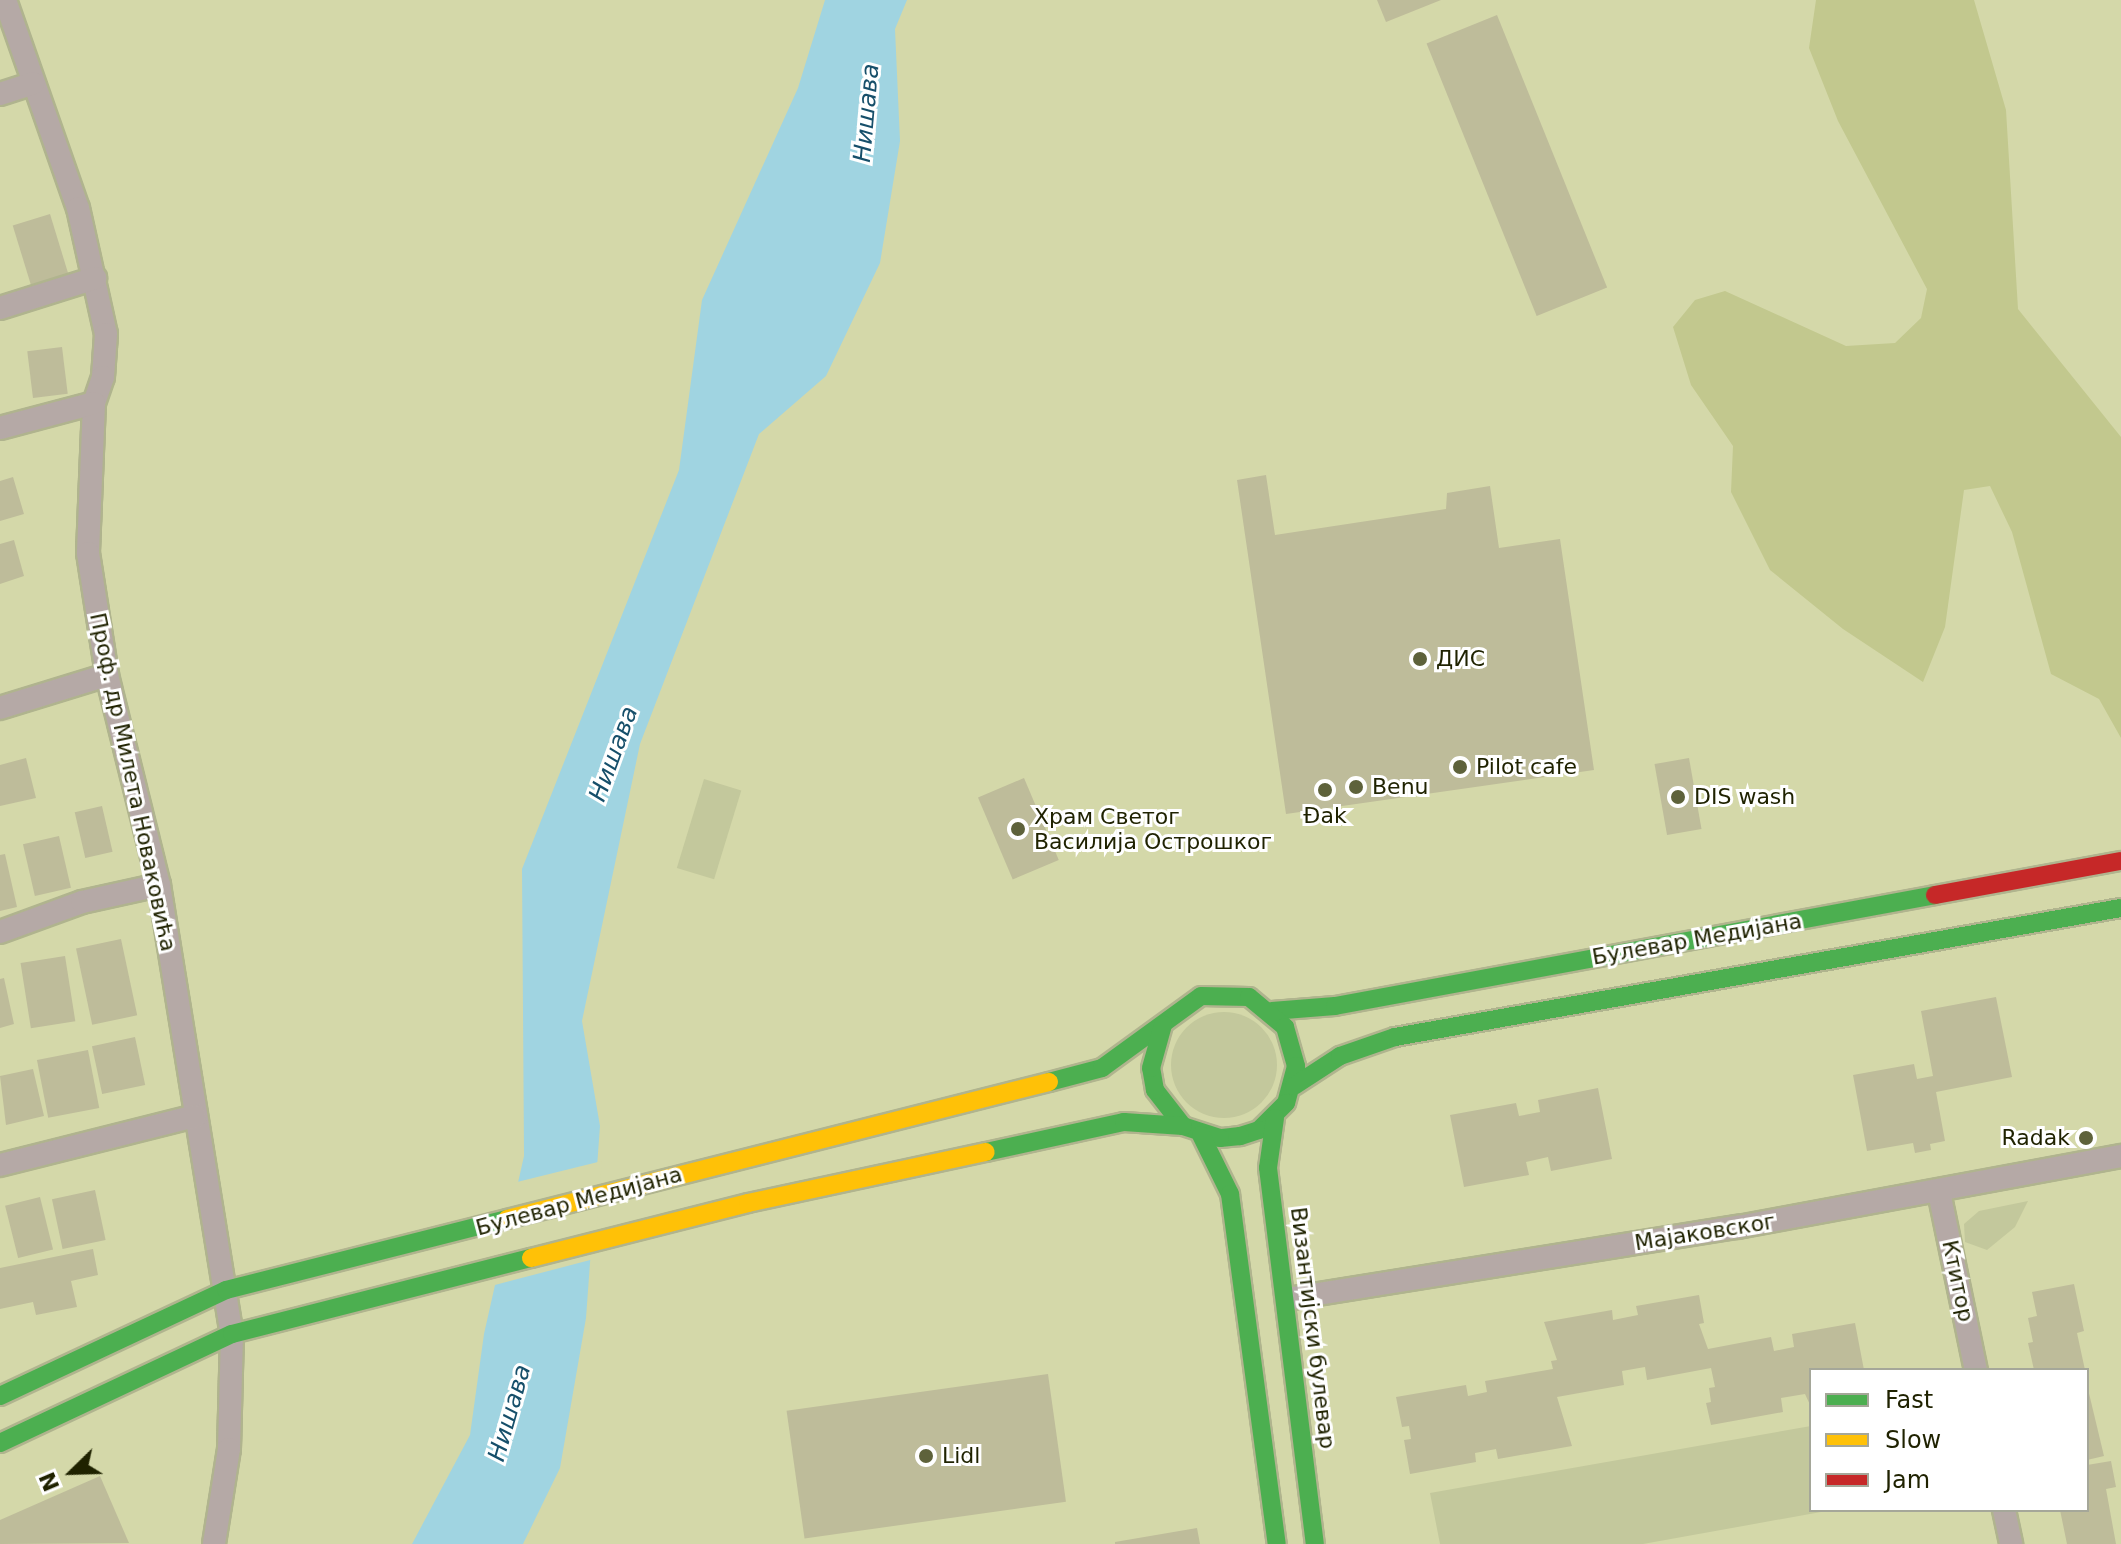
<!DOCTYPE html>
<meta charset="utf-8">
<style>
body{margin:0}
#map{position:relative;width:2121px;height:1544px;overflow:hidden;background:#d4d8a9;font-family:"DejaVu Sans",sans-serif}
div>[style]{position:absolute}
.green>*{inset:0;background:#c3c89c;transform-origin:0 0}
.round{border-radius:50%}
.forest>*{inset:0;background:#c2c88e}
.water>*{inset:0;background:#a0d4e1}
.pier>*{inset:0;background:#d4d8a9}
.building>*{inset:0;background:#bebc9a;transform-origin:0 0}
.roads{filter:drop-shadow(2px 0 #b0b48e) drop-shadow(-2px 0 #b0b48e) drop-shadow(0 2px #b0b48e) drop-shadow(0 -2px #b0b48e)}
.street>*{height:22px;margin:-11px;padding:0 11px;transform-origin:11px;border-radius:11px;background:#b5a9a6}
.fast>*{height:18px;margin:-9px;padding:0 9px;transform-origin:9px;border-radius:9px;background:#4caf50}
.slow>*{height:18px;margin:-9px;padding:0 9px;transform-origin:9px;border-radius:9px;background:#ffc107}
.jam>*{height:18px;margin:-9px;padding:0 9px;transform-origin:9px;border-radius:9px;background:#c62828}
.dots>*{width:22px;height:22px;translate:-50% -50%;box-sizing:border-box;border:4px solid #fff;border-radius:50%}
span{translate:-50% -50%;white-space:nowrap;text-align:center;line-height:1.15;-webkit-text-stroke:6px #fff;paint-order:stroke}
.poi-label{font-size:22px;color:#1f2200}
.left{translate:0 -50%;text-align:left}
.right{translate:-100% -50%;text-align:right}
.street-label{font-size:22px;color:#1f2200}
.water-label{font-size:24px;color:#164f6a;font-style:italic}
.legend{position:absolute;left:1809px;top:1368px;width:280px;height:144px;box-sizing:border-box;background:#fff;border:2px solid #a5a799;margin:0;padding:10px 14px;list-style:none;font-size:24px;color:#1f2200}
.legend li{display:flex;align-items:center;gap:16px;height:40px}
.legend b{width:40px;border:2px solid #a5a799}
.north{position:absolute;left:32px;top:1432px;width:80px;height:80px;-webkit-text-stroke:6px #fff;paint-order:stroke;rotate:247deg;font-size:22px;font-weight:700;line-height:32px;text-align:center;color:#1f2200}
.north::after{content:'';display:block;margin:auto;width:28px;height:36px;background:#1f2200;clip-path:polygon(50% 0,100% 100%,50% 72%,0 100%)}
</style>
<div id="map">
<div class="green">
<i style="left:704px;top:779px;width:39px;height:93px;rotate:17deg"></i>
<i class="round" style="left:1171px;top:1012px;width:106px;height:106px"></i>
<i style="clip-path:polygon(2028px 1201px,2015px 1227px,1987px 1250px,1965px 1242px,1964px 1224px,1979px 1211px)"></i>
<i style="clip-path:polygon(1811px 1426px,1811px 1510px,1832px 1510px,1643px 1544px,1440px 1544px,1430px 1493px)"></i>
</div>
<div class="forest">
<i style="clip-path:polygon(1816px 0,1974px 0,2006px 110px,2018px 309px,2121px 437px,2121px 738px,2099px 699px,2051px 674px,2012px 532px,1990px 486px,1964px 490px,1945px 627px,1923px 682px,1843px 629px,1770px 570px,1731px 492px,1733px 446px,1691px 385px,1673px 327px,1695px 300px,1725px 291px,1846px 346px,1895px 343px,1921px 318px,1927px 289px,1838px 121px,1809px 48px)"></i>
</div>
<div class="water">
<i style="clip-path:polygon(825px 0,907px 0,895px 29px,900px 141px,880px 263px,826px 376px,759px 434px,640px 744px,582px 1021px,600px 1126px,586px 1318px,560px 1468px,523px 1544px,412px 1544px,470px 1435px,484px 1334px,524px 1156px,522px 869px,679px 470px,702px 300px,798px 88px)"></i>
</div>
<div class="pier">
<i style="clip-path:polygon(602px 1161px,594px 1259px,491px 1286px,513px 1183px)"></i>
</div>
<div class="building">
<i style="clip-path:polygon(1377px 0,1441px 0,1386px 22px)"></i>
<i style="left:1497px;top:15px;width:294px;height:76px;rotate:68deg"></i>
<i style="left:50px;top:214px;width:70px;height:39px;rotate:73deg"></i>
<i style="left:62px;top:347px;width:47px;height:35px;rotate:83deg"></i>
<i style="clip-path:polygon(1266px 475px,1275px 535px,1446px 509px,1447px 493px,1490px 486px,1499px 548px,1560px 539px,1594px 770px,1286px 814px,1237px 480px)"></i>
<i style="clip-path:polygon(13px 477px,24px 514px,0 521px,0 481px)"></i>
<i style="clip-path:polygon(14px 540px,24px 576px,0 584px,0 544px)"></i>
<i style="clip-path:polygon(26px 758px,36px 798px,0 806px,0 765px)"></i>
<i style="left:1689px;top:758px;width:72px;height:35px;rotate:80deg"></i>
<i style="left:1024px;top:778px;width:89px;height:50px;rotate:67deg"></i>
<i style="left:102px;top:806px;width:47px;height:28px;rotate:77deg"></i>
<i style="left:59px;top:836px;width:53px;height:37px;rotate:77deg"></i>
<i style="clip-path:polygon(5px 854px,17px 907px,0 911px,0 855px)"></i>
<i style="left:121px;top:939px;width:78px;height:46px;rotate:78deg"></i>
<i style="left:65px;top:956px;width:66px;height:45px;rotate:81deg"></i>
<i style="clip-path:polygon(4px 978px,14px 1024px,0 1028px,0 979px)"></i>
<i style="clip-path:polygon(1996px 997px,2012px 1077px,1936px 1092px,1945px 1141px,1930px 1144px,1931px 1150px,1915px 1153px,1913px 1143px,1867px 1151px,1853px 1075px,1914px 1064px,1917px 1079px,1933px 1076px,1921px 1011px)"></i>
<i style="left:135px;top:1037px;width:49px;height:44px;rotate:78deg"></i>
<i style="left:88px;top:1050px;width:59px;height:52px;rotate:79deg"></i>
<i style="clip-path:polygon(33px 1069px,44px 1116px,6px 1125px,0 1076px)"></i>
<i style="clip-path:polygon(1598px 1088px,1612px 1159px,1551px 1171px,1548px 1157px,1526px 1162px,1529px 1175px,1464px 1187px,1450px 1115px,1516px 1103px,1519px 1116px,1540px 1112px,1538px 1100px)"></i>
<i style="left:95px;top:1190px;width:51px;height:44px;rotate:78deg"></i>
<i style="left:40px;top:1197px;width:54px;height:36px;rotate:76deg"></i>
<i style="clip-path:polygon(93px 1249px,98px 1275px,71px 1281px,77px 1307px,36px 1315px,33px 1302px,0 1309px,0 1268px)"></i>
<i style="clip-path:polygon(2074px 1284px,2084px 1331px,2077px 1333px,2085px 1370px,2034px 1370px,2028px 1343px,2033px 1342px,2028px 1318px,2037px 1316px,2032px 1292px)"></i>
<i style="clip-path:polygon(1699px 1295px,1704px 1323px,1699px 1324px,1708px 1349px,1771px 1337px,1774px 1351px,1794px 1347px,1792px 1334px,1855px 1323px,1864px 1370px,1811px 1370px,1811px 1407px,1805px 1394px,1781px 1398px,1783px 1412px,1711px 1425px,1706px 1403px,1711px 1402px,1709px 1388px,1715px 1387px,1711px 1368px,1647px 1380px,1645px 1367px,1622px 1371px,1624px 1385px,1557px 1397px,1572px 1446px,1498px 1459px,1496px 1449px,1475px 1453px,1476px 1462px,1410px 1474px,1404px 1440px,1411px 1439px,1409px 1426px,1402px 1427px,1396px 1397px,1466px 1385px,1468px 1396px,1487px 1392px,1485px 1381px,1553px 1369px,1551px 1361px,1557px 1360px,1544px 1322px,1612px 1310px,1613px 1320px,1638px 1315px,1636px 1306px)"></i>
<i style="left:1048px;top:1374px;width:129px;height:264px;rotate:82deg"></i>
<i style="clip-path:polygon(2087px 1385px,2104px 1456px,2087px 1460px)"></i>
<i style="clip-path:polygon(2111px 1461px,2116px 1487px,2106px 1489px,2116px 1544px,2067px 1544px,2060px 1510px,2087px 1510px,2087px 1465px)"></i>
<i style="clip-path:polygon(100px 1476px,129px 1543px,0 1544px,0 1520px)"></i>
<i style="clip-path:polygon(1197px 1528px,1200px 1544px,1115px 1544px,1115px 1542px)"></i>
</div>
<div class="roads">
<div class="street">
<i style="left:5px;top:0;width:220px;rotate:70.7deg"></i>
<i style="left:78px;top:208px;width:129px;rotate:77.5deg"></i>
<i style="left:106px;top:334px;width:43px;rotate:94deg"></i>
<i style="left:103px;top:377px;width:28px;rotate:109deg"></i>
<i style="left:94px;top:403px;width:150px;rotate:92.3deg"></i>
<i style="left:88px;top:553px;width:123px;rotate:81.1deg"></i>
<i style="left:107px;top:675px;width:216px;rotate:76.1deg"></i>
<i style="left:159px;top:885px;width:455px;rotate:80.8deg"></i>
<i style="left:232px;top:1334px;width:115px;rotate:91.5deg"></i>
<i style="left:229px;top:1449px;width:96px;rotate:99deg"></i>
<i style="left:0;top:94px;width:35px;rotate:-18deg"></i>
<i style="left:0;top:308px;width:100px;rotate:-17.5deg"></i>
<i style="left:0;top:428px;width:97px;rotate:-14.9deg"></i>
<i style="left:0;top:708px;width:112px;rotate:-17.1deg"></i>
<i style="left:0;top:932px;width:87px;rotate:-20.1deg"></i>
<i style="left:82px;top:902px;width:79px;rotate:-12.4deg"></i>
<i style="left:0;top:1165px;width:201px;rotate:-14.1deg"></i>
<i style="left:1939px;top:1192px;width:182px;rotate:78.3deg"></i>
<i style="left:1287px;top:1299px;width:457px;rotate:-9.1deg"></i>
<i style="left:1738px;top:1227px;width:390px;rotate:-10.5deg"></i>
<i style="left:2004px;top:1510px;width:35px;rotate:78deg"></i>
</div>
<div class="fast">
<i style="left:1272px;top:1011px;width:63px;rotate:-4.5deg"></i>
<i style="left:1335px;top:1006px;width:610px;rotate:-10.48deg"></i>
<i style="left:1049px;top:1082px;width:55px;rotate:-14.8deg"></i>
<i style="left:1102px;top:1068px;width:122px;rotate:-36deg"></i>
<i style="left:1201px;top:996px;width:48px;rotate:1.2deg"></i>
<i style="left:1249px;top:997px;width:47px;rotate:39.8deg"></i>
<i style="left:1285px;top:1027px;width:41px;rotate:74.2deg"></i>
<i style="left:1296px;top:1066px;width:38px;rotate:105deg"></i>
<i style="left:1286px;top:1103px;width:38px;rotate:135deg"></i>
<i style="left:1259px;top:1130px;width:20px;rotate:162deg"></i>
<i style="left:1240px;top:1136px;width:20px;rotate:174deg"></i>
<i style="left:1220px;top:1138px;width:39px;rotate:-162deg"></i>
<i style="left:1183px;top:1126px;width:46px;rotate:-127.9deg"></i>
<i style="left:1155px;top:1090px;width:22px;rotate:-100deg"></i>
<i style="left:1151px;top:1068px;width:45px;rotate:-74.4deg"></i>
<i style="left:1294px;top:1086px;width:55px;rotate:-33.1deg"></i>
<i style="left:1340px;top:1056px;width:58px;rotate:-19.1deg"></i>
<i style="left:1395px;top:1037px;width:737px;rotate:-10.08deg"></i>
<i style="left:1275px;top:1118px;width:50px;rotate:98deg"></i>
<i style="left:1268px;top:1168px;width:379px;rotate:82.9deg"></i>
<i style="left:1201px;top:1135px;width:66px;rotate:63.8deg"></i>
<i style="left:1230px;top:1194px;width:353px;rotate:82.4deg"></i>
<i style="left:986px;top:1152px;width:141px;rotate:-12.3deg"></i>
<i style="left:1124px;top:1122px;width:59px;rotate:3.9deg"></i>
<i style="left:0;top:1396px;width:250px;rotate:-25.1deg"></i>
<i style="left:226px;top:1290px;width:290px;rotate:-14.2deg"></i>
<i style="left:0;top:1443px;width:256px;rotate:-25.2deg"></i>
<i style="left:232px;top:1334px;width:309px;rotate:-14.3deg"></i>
</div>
<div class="slow">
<i style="left:507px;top:1219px;width:559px;rotate:-14.19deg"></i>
<i style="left:531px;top:1258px;width:224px;rotate:-14.2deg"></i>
<i style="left:748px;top:1203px;width:243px;rotate:-12.1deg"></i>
</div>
<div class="jam">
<i style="left:1935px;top:895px;width:189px;rotate:-10.4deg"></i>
</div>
</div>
<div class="dots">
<i style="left:1420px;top:659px;background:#5e623b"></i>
<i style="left:1460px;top:767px;background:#5e623b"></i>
<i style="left:1356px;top:787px;background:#5e623b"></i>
<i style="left:1325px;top:790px;background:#5e623b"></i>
<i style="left:1678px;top:797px;background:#5e623b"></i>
<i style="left:1018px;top:829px;background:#5e623b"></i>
<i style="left:2086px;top:1138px;background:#5e623b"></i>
<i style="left:926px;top:1456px;background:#5e623b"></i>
</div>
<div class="poi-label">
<span class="left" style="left:1436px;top:659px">ДИС</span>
<span class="left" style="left:1476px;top:767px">Pilot cafe</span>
<span class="left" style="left:1372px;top:787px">Benu</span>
<span class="left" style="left:1694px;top:797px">DIS wash</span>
<span class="left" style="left:1034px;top:829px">Храм Светог<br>Василија Острошког</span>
<span style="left:1325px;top:816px">Đak</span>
<span class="right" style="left:2070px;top:1138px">Radak</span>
<span class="left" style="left:942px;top:1456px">Lidl</span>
</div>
<div class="street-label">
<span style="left:133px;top:782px;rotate:78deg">Проф. др Милета Новаковића</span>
<span style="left:1697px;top:939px;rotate:-10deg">Булевар Медијана</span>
<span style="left:579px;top:1201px;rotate:-15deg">Булевар Медијана</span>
<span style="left:1705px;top:1232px;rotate:-9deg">Мајаковског</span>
<span style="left:1958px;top:1281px;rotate:78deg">Ктитор</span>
<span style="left:1313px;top:1328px;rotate:83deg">Византијски булевар</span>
</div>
<div class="water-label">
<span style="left:867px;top:113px;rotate:-85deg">Нишава</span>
<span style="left:614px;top:754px;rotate:-70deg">Нишава</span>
<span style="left:510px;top:1413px;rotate:-74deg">Нишава</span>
</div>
<ul class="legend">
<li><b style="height:10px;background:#4caf50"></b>Fast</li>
<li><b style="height:10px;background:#ffc107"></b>Slow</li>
<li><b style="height:10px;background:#c62828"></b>Jam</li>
</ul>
<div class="north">N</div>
</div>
